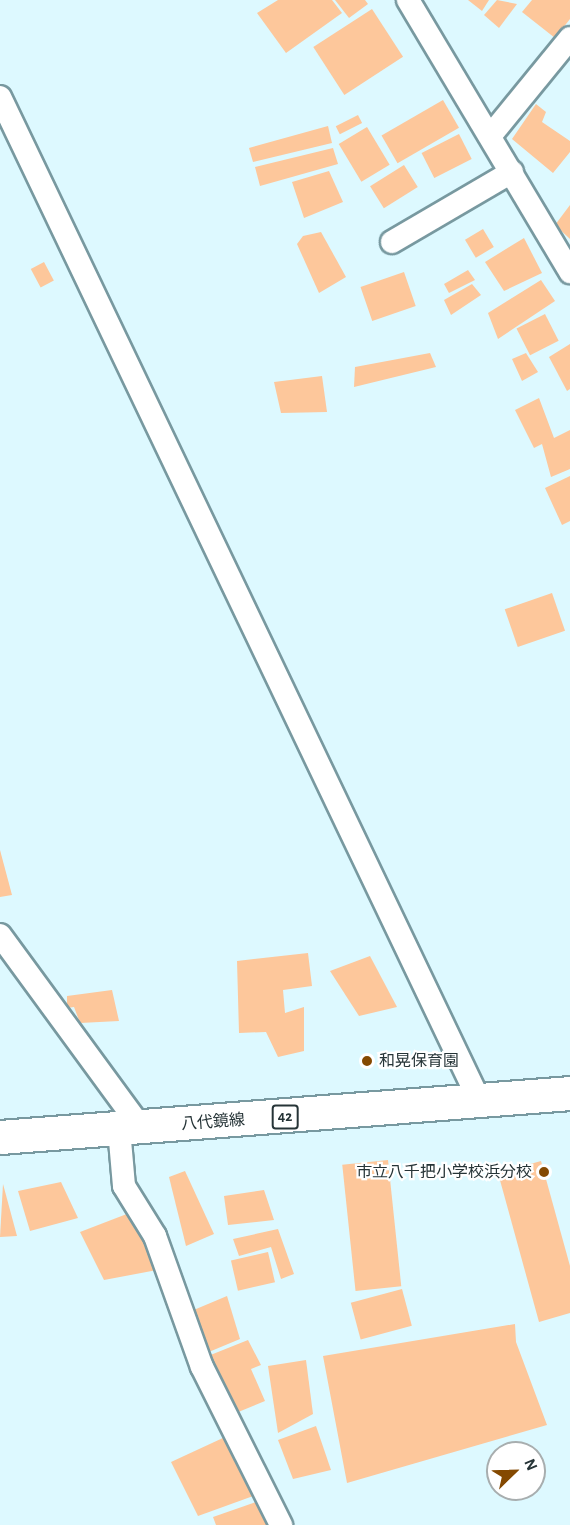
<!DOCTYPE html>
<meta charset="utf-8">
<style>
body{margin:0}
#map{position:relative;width:570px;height:1525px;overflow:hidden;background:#ddf9ff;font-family:"Alegreya Sans","Noto Sans JP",sans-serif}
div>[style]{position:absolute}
.building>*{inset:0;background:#fdc79b;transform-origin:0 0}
.roads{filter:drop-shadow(2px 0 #7899a0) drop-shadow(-2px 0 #7899a0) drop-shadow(0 2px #7899a0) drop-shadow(0 -2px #7899a0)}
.street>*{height:22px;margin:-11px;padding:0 11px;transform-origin:11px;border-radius:11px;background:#fff}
.primary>*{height:33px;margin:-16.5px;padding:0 16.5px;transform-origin:16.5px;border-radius:16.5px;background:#fff}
.dots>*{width:16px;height:16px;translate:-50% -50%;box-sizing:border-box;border:3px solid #fff;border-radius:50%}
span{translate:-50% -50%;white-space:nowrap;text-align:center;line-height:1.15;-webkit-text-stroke:4.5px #fff;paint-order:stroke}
.shield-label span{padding:2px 4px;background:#fff;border:2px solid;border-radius:4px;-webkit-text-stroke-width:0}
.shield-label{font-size:15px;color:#263437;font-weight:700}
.poi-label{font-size:16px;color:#263437}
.left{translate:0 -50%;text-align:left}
.right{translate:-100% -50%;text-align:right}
.street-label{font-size:16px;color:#263437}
.north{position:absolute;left:486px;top:1441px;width:60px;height:60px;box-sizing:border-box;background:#fff;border:2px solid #a8aeaf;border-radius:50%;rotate:67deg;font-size:16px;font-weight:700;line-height:24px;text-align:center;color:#263437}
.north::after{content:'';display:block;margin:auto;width:21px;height:27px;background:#844901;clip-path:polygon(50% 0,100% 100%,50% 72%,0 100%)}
</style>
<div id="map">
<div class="building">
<i style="clip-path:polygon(278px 0,332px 0,342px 13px,286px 53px,257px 13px)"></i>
<i style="clip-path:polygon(335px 0,365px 0,368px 4px,349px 18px)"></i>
<i style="clip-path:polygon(468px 0,489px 0,482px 11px)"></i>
<i style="clip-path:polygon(497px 0,517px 4px,499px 28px,484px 15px)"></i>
<i style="clip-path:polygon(532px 0,570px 0,570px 19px,555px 38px,522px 12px)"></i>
<i style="left:372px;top:9px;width:57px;height:70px;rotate:57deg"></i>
<i style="left:443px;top:100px;width:32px;height:71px;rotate:60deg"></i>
<i style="clip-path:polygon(536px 104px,546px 112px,542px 122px,570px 141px,570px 152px,553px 173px,512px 139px)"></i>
<i style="left:358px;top:115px;width:9px;height:25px;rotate:63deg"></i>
<i style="clip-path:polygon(328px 126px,332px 143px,253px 162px,249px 148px)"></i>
<i style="left:367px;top:127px;width:44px;height:33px;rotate:59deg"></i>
<i style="left:459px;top:134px;width:28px;height:42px;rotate:63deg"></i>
<i style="clip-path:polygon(333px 148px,338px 164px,260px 186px,255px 167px)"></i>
<i style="left:404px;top:165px;width:26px;height:40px;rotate:58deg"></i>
<i style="clip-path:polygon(329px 171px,343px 202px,304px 218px,292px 182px)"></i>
<i style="clip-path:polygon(570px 205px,570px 239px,555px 225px)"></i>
<i style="left:483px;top:229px;width:21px;height:21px;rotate:59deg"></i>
<i style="clip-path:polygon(321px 232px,346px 277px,319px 293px,297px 244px,303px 236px)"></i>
<i style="clip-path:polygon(524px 238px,542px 273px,504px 291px,485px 262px)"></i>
<i style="left:44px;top:262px;width:21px;height:15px;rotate:62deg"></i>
<i style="clip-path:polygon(468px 270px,475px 280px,449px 293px,444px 284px)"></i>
<i style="left:404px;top:272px;width:36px;height:46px;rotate:71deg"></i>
<i style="clip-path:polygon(541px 280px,555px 301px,498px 339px,488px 313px)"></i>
<i style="clip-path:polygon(472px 284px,481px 295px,451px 315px,444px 300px)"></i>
<i style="left:545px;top:314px;width:30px;height:32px;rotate:63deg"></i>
<i style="clip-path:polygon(570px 344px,570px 389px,567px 391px,549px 357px)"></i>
<i style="clip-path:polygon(430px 353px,436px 367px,354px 387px,355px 367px)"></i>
<i style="clip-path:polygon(526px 353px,538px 372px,522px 381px,512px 359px)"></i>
<i style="clip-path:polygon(322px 376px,327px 412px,281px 413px,274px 382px)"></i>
<i style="clip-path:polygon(539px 398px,554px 438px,570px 430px,570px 469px,551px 477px,542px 444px,534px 448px,515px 410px)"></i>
<i style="clip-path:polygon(570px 476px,570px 521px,562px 525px,545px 488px)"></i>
<i style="left:552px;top:593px;width:40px;height:50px;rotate:71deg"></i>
<i style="clip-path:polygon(0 850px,12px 895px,0 897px)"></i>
<i style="clip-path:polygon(308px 953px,312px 986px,283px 990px,285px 1013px,304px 1007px,304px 1051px,278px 1057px,266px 1032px,239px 1033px,237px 961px)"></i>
<i style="clip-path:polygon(370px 956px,397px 1007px,359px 1016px,330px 971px)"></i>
<i style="clip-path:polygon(112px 990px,119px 1021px,80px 1023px,74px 1007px,67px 1008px,67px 996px)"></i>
<i style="left:388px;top:1160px;width:127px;height:46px;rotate:84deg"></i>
<i style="clip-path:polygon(541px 1161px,570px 1266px,570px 1313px,539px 1322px,498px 1173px)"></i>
<i style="clip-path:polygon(185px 1171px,214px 1234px,186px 1246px,169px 1177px)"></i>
<i style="clip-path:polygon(61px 1182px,78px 1218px,30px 1231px,18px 1191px)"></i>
<i style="clip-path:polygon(3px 1184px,17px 1236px,0 1237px)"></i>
<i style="clip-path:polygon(264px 1190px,274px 1220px,228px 1225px,224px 1196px)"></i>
<i style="clip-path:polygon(132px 1212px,157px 1270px,104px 1280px,80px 1232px)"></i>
<i style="clip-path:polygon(278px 1229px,294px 1274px,281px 1279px,271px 1247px,239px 1256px,233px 1239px)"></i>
<i style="left:268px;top:1252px;width:31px;height:38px;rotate:77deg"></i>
<i style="left:402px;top:1289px;width:38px;height:53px;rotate:75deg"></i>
<i style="clip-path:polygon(227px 1296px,240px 1339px,204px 1354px,189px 1312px)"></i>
<i style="clip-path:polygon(515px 1324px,516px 1342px,547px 1425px,347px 1483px,323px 1356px)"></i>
<i style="clip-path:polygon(248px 1340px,261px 1365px,251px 1369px,265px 1401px,231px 1415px,208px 1356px)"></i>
<i style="clip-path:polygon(306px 1360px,313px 1414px,278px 1433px,268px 1366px)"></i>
<i style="clip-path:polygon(316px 1426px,331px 1470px,293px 1479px,278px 1440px)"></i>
<i style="clip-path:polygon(225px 1437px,256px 1495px,198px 1516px,171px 1462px)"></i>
<i style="clip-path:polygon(259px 1501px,269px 1525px,216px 1525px,213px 1517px)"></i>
</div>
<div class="roads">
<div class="street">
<i style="left:408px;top:0;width:317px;rotate:59.2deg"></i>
<i style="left:0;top:97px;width:1114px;rotate:64.47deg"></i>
<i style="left:491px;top:135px;width:125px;rotate:-50.8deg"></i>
<i style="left:392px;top:242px;width:139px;rotate:-30.3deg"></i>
<i style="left:0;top:935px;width:239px;rotate:53.8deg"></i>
<i style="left:119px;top:1129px;width:57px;rotate:85deg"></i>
<i style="left:124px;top:1186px;width:59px;rotate:58.2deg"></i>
<i style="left:155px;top:1236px;width:139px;rotate:70.3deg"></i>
<i style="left:202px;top:1367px;width:177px;rotate:63.4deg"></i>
</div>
<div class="primary">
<i style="left:0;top:1137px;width:572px;rotate:-4.41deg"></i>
</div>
</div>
<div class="dots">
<i style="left:367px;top:1061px;background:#844901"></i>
<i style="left:544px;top:1172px;background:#844901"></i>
</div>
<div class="shield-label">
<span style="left:285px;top:1117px">42</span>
</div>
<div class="poi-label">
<span class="left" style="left:379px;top:1061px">和晃保育園</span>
<span class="right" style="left:532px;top:1172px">市立八千把小学校浜分校</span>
</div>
<div class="street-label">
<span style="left:213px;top:1122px;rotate:-4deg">八代鏡線</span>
</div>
<div class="north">N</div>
</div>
